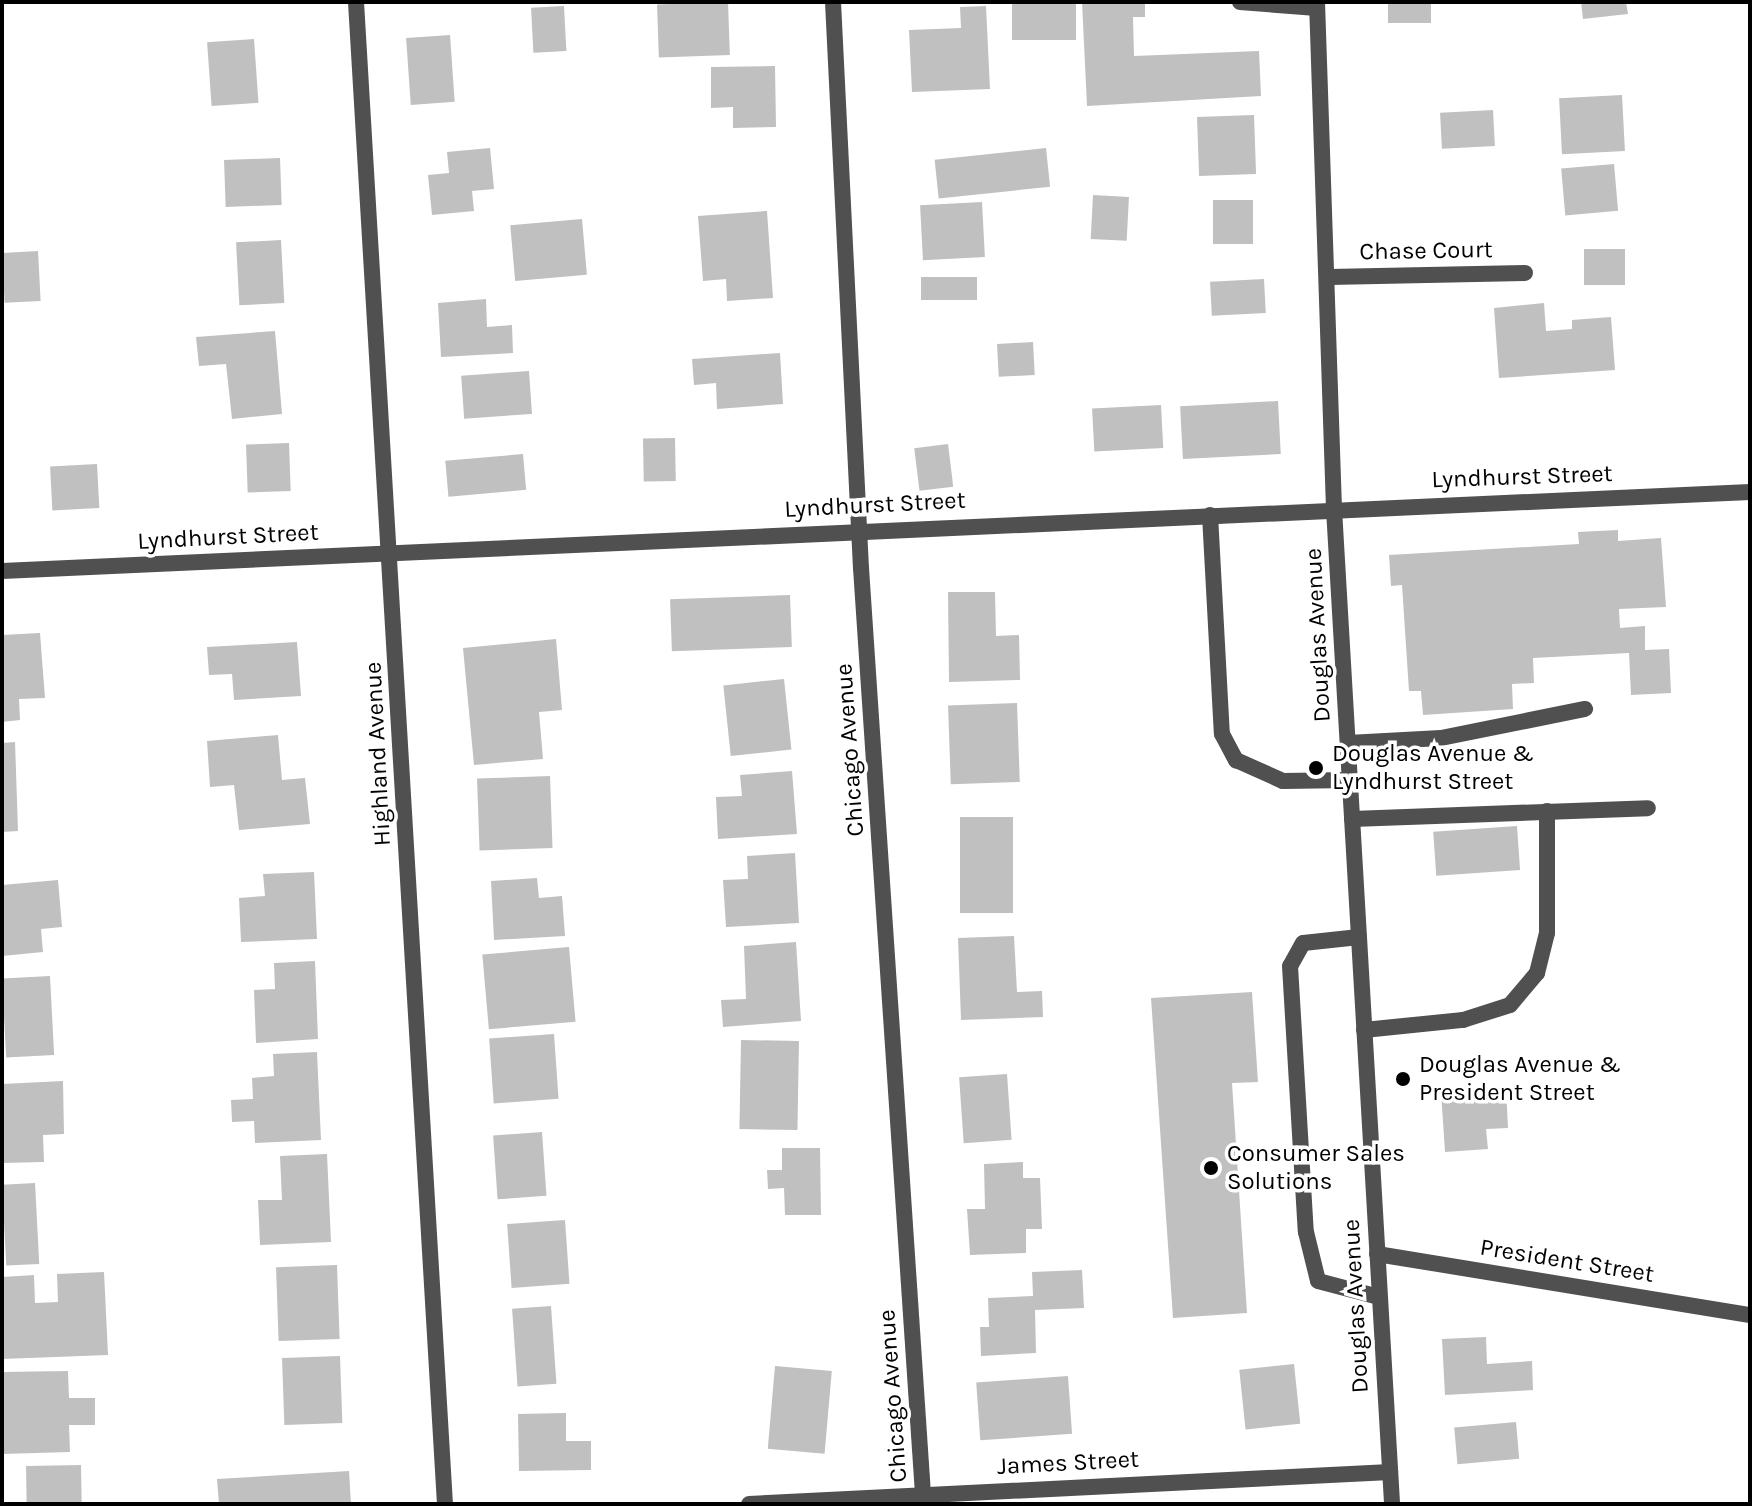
<!DOCTYPE html>
<style>
body{margin:0}
#map{position:relative;width:1752px;height:1506px;overflow:hidden;background:#fff;font-family:Karla,sans-serif}
div>[style]{position:absolute}
.building>*{inset:0;background:#c0c0c0;transform-origin:0 0}
.service>*{height:16px;margin:-8px;padding:0 8px;transform-origin:8px;border-radius:8px;background:#505050}
.minor>*{height:16px;margin:-8px;padding:0 8px;transform-origin:8px;border-radius:8px;background:#505050}
.tertiary>*{height:16px;margin:-8px;padding:0 8px;transform-origin:8px;border-radius:8px;background:#505050}
.dots>*{width:22px;height:22px;translate:-50% -50%;box-sizing:border-box;border:4px solid #fff;border-radius:50%}
span{translate:-50% -50%;white-space:nowrap;text-align:center;line-height:1.15;-webkit-text-stroke:7px #fff;paint-order:stroke}
.street-label{font-size:24px;color:#000}
.poi-label{font-size:24px;color:#000}
.left{translate:0 -50%;text-align:left}
.frame{position:absolute;inset:0;border:4px solid #000;pointer-events:none}
</style>
<div id="map">
<div class="building">
<i style="left:728px;top:2px;width:53px;height:71px;rotate:88deg"></i>
<i style="left:1012px;top:2px;width:64px;height:38px"></i>
<i style="clip-path:polygon(1082px 2px,1145px 2px,1145px 17px,1133px 17px,1134px 56px,1259px 51px,1261px 96px,1087px 106px)"></i>
<i style="left:1388px;top:2px;width:43px;height:21px"></i>
<i style="clip-path:polygon(1581px 2px,1626px 2px,1628px 14px,1583px 19px)"></i>
<i style="left:564px;top:6px;width:45px;height:33px;rotate:87deg"></i>
<i style="clip-path:polygon(986px 6px,990px 89px,912px 92px,909px 30px,961px 28px,960px 7px)"></i>
<i style="left:450px;top:35px;width:67px;height:44px;rotate:86deg"></i>
<i style="left:254px;top:39px;width:64px;height:47px;rotate:86deg"></i>
<i style="clip-path:polygon(775px 66px,776px 127px,733px 128px,733px 107px,711px 108px,711px 67px)"></i>
<i style="left:1622px;top:95px;width:56px;height:63px;rotate:87deg"></i>
<i style="left:1493px;top:110px;width:36px;height:53px;rotate:87deg"></i>
<i style="left:1254px;top:115px;width:59px;height:57px;rotate:88deg"></i>
<i style="clip-path:polygon(490px 148px,494px 189px,472px 191px,474px 211px,432px 215px,428px 175px,449px 173px,447px 152px)"></i>
<i style="left:1046px;top:148px;width:39px;height:112px;rotate:84deg"></i>
<i style="left:280px;top:158px;width:47px;height:56px;rotate:88deg"></i>
<i style="left:1614px;top:164px;width:47px;height:53px;rotate:85deg"></i>
<i style="left:1093px;top:195px;width:36px;height:44px;rotate:3deg"></i>
<i style="left:1213px;top:200px;width:40px;height:44px"></i>
<i style="left:982px;top:202px;width:55px;height:62px;rotate:87deg"></i>
<i style="clip-path:polygon(767px 211px,773px 298px,727px 301px,726px 279px,703px 281px,698px 216px)"></i>
<i style="left:582px;top:219px;width:56px;height:72px;rotate:85deg"></i>
<i style="left:281px;top:240px;width:63px;height:45px;rotate:87deg"></i>
<i style="left:1584px;top:249px;width:41px;height:36px"></i>
<i style="left:38px;top:251px;width:50px;height:36px;rotate:87deg"></i>
<i style="left:977px;top:277px;width:23px;height:56px;rotate:90deg"></i>
<i style="left:1264px;top:279px;width:34px;height:54px;rotate:87deg"></i>
<i style="clip-path:polygon(486px 299px,487px 327px,512px 325px,513px 353px,441px 357px,438px 303px)"></i>
<i style="clip-path:polygon(1544px 303px,1546px 331px,1572px 329px,1572px 320px,1611px 317px,1615px 370px,1499px 378px,1494px 308px)"></i>
<i style="clip-path:polygon(275px 331px,282px 414px,232px 419px,226px 364px,199px 366px,196px 337px)"></i>
<i style="left:1033px;top:342px;width:33px;height:36px;rotate:87deg"></i>
<i style="clip-path:polygon(780px 353px,783px 404px,717px 409px,716px 383px,694px 385px,692px 359px)"></i>
<i style="left:529px;top:371px;width:43px;height:68px;rotate:86deg"></i>
<i style="left:1278px;top:401px;width:53px;height:98px;rotate:87deg"></i>
<i style="left:1161px;top:405px;width:43px;height:69px;rotate:87deg"></i>
<i style="left:675px;top:438px;width:43px;height:32px;rotate:89deg"></i>
<i style="left:289px;top:443px;width:48px;height:43px;rotate:88deg"></i>
<i style="left:948px;top:444px;width:43px;height:34px;rotate:83deg"></i>
<i style="left:523px;top:454px;width:36px;height:78px;rotate:85deg"></i>
<i style="left:97px;top:464px;width:44px;height:47px;rotate:87deg"></i>
<i style="clip-path:polygon(1618px 530px,1618px 541px,1661px 538px,1666px 607px,1619px 609px,1620px 628px,1645px 626px,1645px 650px,1669px 649px,1671px 693px,1631px 695px,1629px 653px,1533px 658px,1534px 683px,1512px 684px,1513px 709px,1423px 715px,1421px 691px,1409px 691px,1402px 585px,1391px 586px,1389px 555px,1579px 544px,1578px 532px)"></i>
<i style="clip-path:polygon(948px 592px,995px 592px,996px 636px,1019px 635px,1020px 680px,949px 682px)"></i>
<i style="left:790px;top:595px;width:52px;height:120px;rotate:88deg"></i>
<i style="clip-path:polygon(40px 633px,45px 698px,19px 699px,20px 720px,2px 722px,2px 635px)"></i>
<i style="clip-path:polygon(556px 639px,562px 710px,539px 712px,543px 759px,474px 765px,463px 648px)"></i>
<i style="clip-path:polygon(297px 642px,301px 696px,234px 700px,232px 674px,209px 675px,207px 647px)"></i>
<i style="left:784px;top:679px;width:71px;height:61px;rotate:84deg"></i>
<i style="left:1017px;top:703px;width:79px;height:69px;rotate:88deg"></i>
<i style="clip-path:polygon(278px 735px,282px 780px,305px 778px,310px 824px,239px 830px,234px 785px,210px 787px,207px 741px)"></i>
<i style="clip-path:polygon(15px 742px,18px 831px,2px 832px,2px 743px)"></i>
<i style="clip-path:polygon(792px 771px,797px 834px,718px 839px,716px 797px,742px 796px,740px 775px)"></i>
<i style="left:550px;top:776px;width:72px;height:73px;rotate:88deg"></i>
<i style="left:960px;top:817px;width:53px;height:96px"></i>
<i style="left:1517px;top:826px;width:44px;height:84px;rotate:86deg"></i>
<i style="clip-path:polygon(795px 853px,799px 923px,726px 927px,723px 880px,748px 879px,747px 856px)"></i>
<i style="clip-path:polygon(314px 872px,317px 939px,241px 942px,239px 898px,265px 896px,263px 874px)"></i>
<i style="clip-path:polygon(537px 878px,539px 898px,562px 896px,565px 936px,494px 940px,491px 881px)"></i>
<i style="clip-path:polygon(58px 880px,62px 927px,41px 929px,43px 952px,2px 956px,2px 885px)"></i>
<i style="clip-path:polygon(1014px 936px,1017px 992px,1042px 991px,1043px 1017px,961px 1020px,958px 938px)"></i>
<i style="clip-path:polygon(796px 942px,801px 1021px,723px 1027px,721px 1000px,746px 999px,744px 946px)"></i>
<i style="left:569px;top:947px;width:75px;height:87px;rotate:85deg"></i>
<i style="clip-path:polygon(315px 961px,318px 1039px,256px 1043px,254px 990px,275px 989px,274px 963px)"></i>
<i style="left:50px;top:976px;width:79px;height:48px;rotate:87deg"></i>
<i style="clip-path:polygon(1252px 992px,1258px 1082px,1232px 1083px,1247px 1313px,1173px 1318px,1151px 998px)"></i>
<i style="left:554px;top:1034px;width:65px;height:65px;rotate:86deg"></i>
<i style="left:741px;top:1040px;width:58px;height:89px;rotate:1deg"></i>
<i style="clip-path:polygon(317px 1052px,321px 1140px,255px 1143px,254px 1121px,232px 1122px,231px 1100px,253px 1099px,252px 1078px,274px 1076px,273px 1054px)"></i>
<i style="left:1007px;top:1074px;width:66px;height:48px;rotate:86deg"></i>
<i style="clip-path:polygon(63px 1081px,64px 1134px,43px 1135px,44px 1162px,2px 1163px,2px 1084px)"></i>
<i style="clip-path:polygon(1506px 1088px,1508px 1128px,1486px 1129px,1488px 1149px,1445px 1152px,1441px 1092px)"></i>
<i style="left:542px;top:1132px;width:64px;height:49px;rotate:86deg"></i>
<i style="clip-path:polygon(782px 1148px,820px 1148px,821px 1215px,785px 1215px,784px 1188px,768px 1189px,767px 1170px,782px 1170px)"></i>
<i style="clip-path:polygon(327px 1154px,331px 1242px,260px 1245px,258px 1200px,282px 1200px,280px 1156px)"></i>
<i style="clip-path:polygon(1023px 1162px,1023px 1178px,1040px 1178px,1042px 1229px,1026px 1229px,1026px 1253px,970px 1255px,967px 1209px,985px 1209px,984px 1164px)"></i>
<i style="left:35px;top:1183px;width:81px;height:33px;rotate:87deg"></i>
<i style="left:565px;top:1220px;width:64px;height:58px;rotate:86deg"></i>
<i style="left:337px;top:1265px;width:74px;height:61px;rotate:88deg"></i>
<i style="clip-path:polygon(1082px 1270px,1084px 1308px,1035px 1310px,1036px 1353px,981px 1356px,980px 1327px,989px 1327px,988px 1298px,1033px 1296px,1032px 1272px)"></i>
<i style="clip-path:polygon(104px 1272px,108px 1355px,2px 1359px,2px 1277px,34px 1275px,35px 1303px,58px 1302px,57px 1274px)"></i>
<i style="left:551px;top:1306px;width:78px;height:39px;rotate:86deg"></i>
<i style="clip-path:polygon(1486px 1337px,1487px 1364px,1532px 1361px,1533px 1390px,1445px 1395px,1442px 1339px)"></i>
<i style="left:340px;top:1356px;width:67px;height:58px;rotate:88deg"></i>
<i style="left:1294px;top:1364px;width:60px;height:55px;rotate:84deg"></i>
<i style="left:775px;top:1366px;width:57px;height:83px;rotate:5deg"></i>
<i style="clip-path:polygon(68px 1371px,69px 1398px,95px 1398px,95px 1425px,69px 1425px,70px 1452px,2px 1454px,2px 1372px)"></i>
<i style="left:1068px;top:1376px;width:58px;height:92px;rotate:86deg"></i>
<i style="clip-path:polygon(566px 1413px,566px 1441px,591px 1441px,591px 1470px,519px 1471px,518px 1414px)"></i>
<i style="left:1516px;top:1422px;width:37px;height:62px;rotate:85deg"></i>
<i style="left:81px;top:1465px;width:39px;height:55px;rotate:89deg"></i>
<i style="clip-path:polygon(349px 1471px,351px 1504px,219px 1504px,217px 1479px)"></i>
</div>
<div class="service">
<i style="left:1240px;top:2px;width:77px;rotate:4.5deg"></i>
<i style="left:1210px;top:515px;width:219px;rotate:86.9deg"></i>
<i style="left:1222px;top:734px;width:30px;rotate:62deg"></i>
<i style="left:1236px;top:760px;width:51px;rotate:24.1deg"></i>
<i style="left:1283px;top:781px;width:67px;rotate:-0.9deg"></i>
<i style="left:1348px;top:743px;width:93px;rotate:-3.1deg"></i>
<i style="left:1441px;top:738px;width:147px;rotate:-11.4deg"></i>
<i style="left:1352px;top:819px;width:296px;rotate:-2.1deg"></i>
<i style="left:1359px;top:937px;width:56px;rotate:173.9deg"></i>
<i style="left:1303px;top:943px;width:26px;rotate:119deg"></i>
<i style="left:1290px;top:966px;width:266px;rotate:86.6deg"></i>
<i style="left:1306px;top:1232px;width:50px;rotate:76.2deg"></i>
<i style="left:1318px;top:1281px;width:63px;rotate:14.7deg"></i>
<i style="left:1364px;top:1030px;width:100px;rotate:-5.8deg"></i>
<i style="left:1463px;top:1020px;width:49px;rotate:-17.7deg"></i>
<i style="left:1510px;top:1005px;width:42px;rotate:-49.8deg"></i>
<i style="left:1537px;top:973px;width:41px;rotate:-76deg"></i>
<i style="left:1547px;top:933px;width:122px;rotate:-90deg"></i>
</div>
<div class="minor">
<i style="left:356px;top:2px;width:1505px;rotate:86.61deg"></i>
<i style="left:833px;top:2px;width:567px;rotate:87.17deg"></i>
<i style="left:861px;top:568px;width:928px;rotate:86.17deg"></i>
<i style="left:1329px;top:277px;width:196px;rotate:-1.2deg"></i>
<i style="left:2px;top:571px;width:1750px;rotate:-2.59deg"></i>
<i style="left:1377px;top:1254px;width:378px;rotate:9.3deg"></i>
<i style="left:749px;top:1504px;width:642px;rotate:-2.86deg"></i>
</div>
<div class="tertiary">
<i style="left:1317px;top:2px;width:507px;rotate:88.08deg"></i>
<i style="left:1334px;top:509px;width:997px;rotate:86.66deg"></i>
</div>
<div class="dots">
<i style="left:1316px;top:768px;background:#000"></i>
<i style="left:1403px;top:1079px;background:#000"></i>
<i style="left:1211px;top:1168px;background:#000"></i>
</div>
<div class="street-label">
<span style="left:1426px;top:251px;rotate:-1deg">Chase Court</span>
<span style="left:1522px;top:477px;rotate:-2deg">Lyndhurst Street</span>
<span style="left:875px;top:505px;rotate:-3deg">Lyndhurst Street</span>
<span style="left:228px;top:537px;rotate:-3deg">Lyndhurst Street</span>
<span style="left:1318px;top:635px;rotate:-93deg">Douglas Avenue</span>
<span style="left:850px;top:750px;rotate:-94deg">Chicago Avenue</span>
<span style="left:378px;top:754px;rotate:-93deg">Highland Avenue</span>
<span style="left:1567px;top:1261px;rotate:9deg">President Street</span>
<span style="left:1356px;top:1306px;rotate:-93deg">Douglas Avenue</span>
<span style="left:893px;top:1396px;rotate:-94deg">Chicago Avenue</span>
<span style="left:1068px;top:1463px;rotate:-3deg">James Street</span>
</div>
<div class="poi-label">
<span class="left" style="left:1332px;top:768px">Douglas Avenue &amp;<br>Lyndhurst Street</span>
<span class="left" style="left:1419px;top:1079px">Douglas Avenue &amp;<br>President Street</span>
<span class="left" style="left:1227px;top:1168px">Consumer Sales<br>Solutions</span>
</div>
<div class="frame"></div>
</div>
